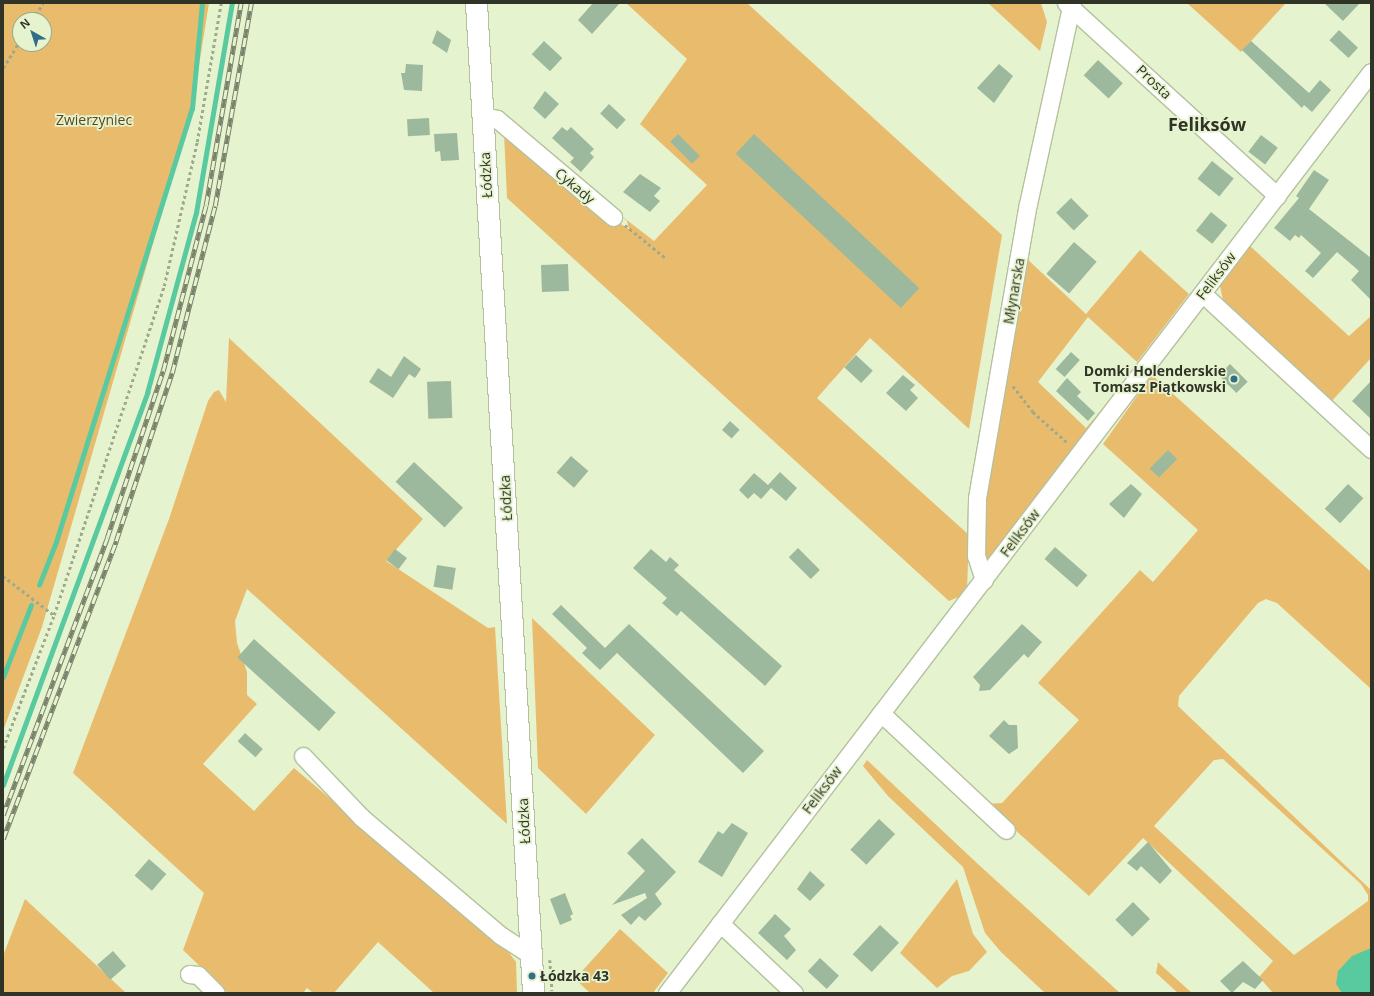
<!DOCTYPE html>
<meta charset="utf-8">
<style>
body{margin:0}
#map{position:relative;width:1374px;height:996px;overflow:hidden;background:#e6f3cf;font-family:"Open Sans",sans-serif}
div>[style]{position:absolute}
.green>*{inset:0;background:#e9bc6d}
.water>*{inset:0;background:#59caa0}
.stream>*{height:4.5px;margin:-2.25px;padding:0 2.25px;transform-origin:2.25px;border-radius:2.25px;background:#59caa0}
.building>*{inset:0;background:#9db99d;transform-origin:0 0}
.path>*{height:2.5px;margin-top:-1.25px;transform-origin:0;background:repeating-linear-gradient(90deg,#9fa98d 0 3px,transparent 0 6px)}
.roads{filter:drop-shadow(1px 0 #b5c19e) drop-shadow(-1px 0 #b5c19e) drop-shadow(0 1px #b5c19e) drop-shadow(0 -1px #b5c19e)}
.minor>*{height:17px;margin:-8.5px;padding:0 8.5px;transform-origin:8.5px;border-radius:8.5px;background:#fff}
.major>*{height:21px;margin:-10.5px;padding:0 10.5px;transform-origin:10.5px;border-radius:10.5px;background:#fff}
.rail>*{height:4.5px;margin-top:-2.25px;transform-origin:0;background:repeating-linear-gradient(90deg,#e6f3cf 0 9px,#7b826b 0 18px);box-sizing:border-box;border-block:1px solid #7b826b}
.dots>*{width:11px;height:11px;translate:-50% -50%;box-sizing:border-box;border:2px solid #e6f3cf;border-radius:50%}
span{translate:-50% -50%;white-space:nowrap;text-align:center;line-height:1.15;-webkit-text-stroke:3.5px #e6f3cf;paint-order:stroke}
.street-label{font-size:14px;color:#303426}
.park-label{font-size:14px;color:#5b4621}
.poi-label{font-size:14px;color:#303426;font-weight:700}
.right{translate:-100% -50%;text-align:right}
.left{translate:0 -50%;text-align:left}
.district-label{font-size:18px;color:#303426;font-weight:700}
.frame{position:absolute;inset:0;border:4px solid #303426;pointer-events:none}
.north{position:absolute;left:12px;top:12px;width:40px;height:40px;box-sizing:border-box;background:#e6f3cf;border:1px solid #9da78b;border-radius:50%;rotate:321deg;font-size:11px;font-weight:700;line-height:16px;text-align:center;color:#303426}
.north::after{content:'';display:block;margin:auto;width:14px;height:18px;background:#346d87;clip-path:polygon(50% 0,100% 100%,50% 72%,0 100%)}
</style>
<div id="map">
<div class="green">
<i style="clip-path:polygon(evenodd,3px 3px,209px 3px,192px 109px,42px 627px,3px 731px,3px 3px,20px 20px,44px 20px,44px 44px,20px 44px,20px 20px)"></i>
<i style="clip-path:polygon(626px 3px,747px 3px,1002px 235px,969px 429px,870px 338px,817px 398px,969px 535px,967px 590px,963px 595px,949px 601px,507px 198px,504px 133px,594px 208px,629px 229px,627px 221px,610px 207px,654px 241px,707px 185px,640px 124px,687px 59px)"></i>
<i style="clip-path:polygon(988px 3px,1041px 3px,1047px 22px,1040px 51px)"></i>
<i style="clip-path:polygon(1187px 3px,1285px 3px,1285px 4px,1241px 52px)"></i>
<i style="clip-path:polygon(1250px 246px,1349px 336px,1371px 316px,1371px 358px,1330px 403px,1224px 305px,1220px 286px)"></i>
<i style="clip-path:polygon(1140px 250px,1189px 294px,1137px 362px,1088px 317px,1038px 382px,1086px 428px,1105px 406px,976px 580px,982px 514px,1026px 258px,1086px 314px)"></i>
<i style="clip-path:polygon(229px 338px,423px 519px,386px 561px,488px 628px,495px 627px,507px 824px,247px 589px,235px 621px,237px 643px,247px 672px,247px 695px,257px 704px,203px 764px,254px 811px,294px 768px,503px 945px,516px 962px,517px 993px,434px 993px,378px 942px,334px 993px,313px 993px,307px 988px,303px 993px,228px 993px,183px 950px,204px 893px,73px 773px,169px 519px,208px 401px,214px 392px,219px 390px,226px 402px)"></i>
<i style="clip-path:polygon(evenodd,1152px 375px,1371px 572px,1371px 689px,1277px 603px,1266px 599px,1258px 603px,1179px 696px,1178px 706px,1371px 890px,1371px 993px,1273px 993px,1259px 977px,1273px 961px,1143px 838px,1089px 896px,986px 804px,1002px 803px,1079px 720px,1038px 683px,1140px 570px,1153px 582px,1198px 530px,1103px 444px,1152px 375px,1223px 759px,1361px 884px,1368px 895px,1368px 901px,1294px 955px,1154px 826px,1214px 760px,1223px 759px)"></i>
<i style="clip-path:polygon(532px 618px,655px 735px,586px 814px,538px 768px)"></i>
<i style="clip-path:polygon(867px 760px,979px 865px,1120px 993px,1045px 993px,1001px 952px,985px 933px,963px 867px,888px 796px,863px 766px)"></i>
<i style="clip-path:polygon(957px 879px,973px 934px,987px 952px,969px 971px,952px 976px,937px 988px,900px 953px)"></i>
<i style="clip-path:polygon(25px 899px,66px 937px,126px 993px,3px 993px,3px 956px)"></i>
<i style="clip-path:polygon(620px 929px,668px 973px,653px 993px,590px 993px,575px 979px)"></i>
<i style="clip-path:polygon(1158px 962px,1162px 966px,1192px 993px,1178px 993px,1156px 973px)"></i>
</div>
<div class="water">
<i style="clip-path:polygon(1371px 948px,1371px 993px,1342px 993px,1336px 984px,1338px 971px,1352px 956px)"></i>
</div>
<div class="stream">
<i style="left:39px;top:585px;width:46px;rotate:-68.4deg"></i>
<i style="left:56px;top:542px;width:454px;rotate:-72.6deg"></i>
<i style="left:192px;top:109px;width:106px;rotate:-84.6deg"></i>
<i style="left:3px;top:677px;width:77px;rotate:-68.7deg"></i>
<i style="left:3px;top:785px;width:418px;rotate:-69.8deg"></i>
<i style="left:147px;top:393px;width:187px;rotate:-74.8deg"></i>
<i style="left:196px;top:213px;width:213px;rotate:-80.3deg"></i>
</div>
<div class="building">
<i style="clip-path:polygon(593px 3px,620px 3px,592px 34px,578px 20px)"></i>
<i style="clip-path:polygon(1324px 3px,1360px 3px,1343px 21px)"></i>
<i style="clip-path:polygon(437px 30px,451px 40px,447px 53px,432px 43px)"></i>
<i style="left:1339px;top:30px;width:26px;height:14px;rotate:43deg"></i>
<i style="left:544px;top:41px;width:25px;height:18px;rotate:43deg"></i>
<i style="clip-path:polygon(1251px 41px,1309px 93px,1320px 80px,1331px 90px,1312px 112px,1304px 105px,1302px 108px,1242px 50px)"></i>
<i style="left:1098px;top:60px;width:34px;height:21px;rotate:43deg"></i>
<i style="clip-path:polygon(406px 64px,423px 65px,422px 91px,404px 90px,401px 73px,405px 73px)"></i>
<i style="clip-path:polygon(999px 64px,1013px 76px,994px 103px,977px 88px)"></i>
<i style="clip-path:polygon(545px 91px,559px 104px,545px 119px,533px 108px)"></i>
<i style="left:609px;top:104px;width:23px;height:13px;rotate:43deg"></i>
<i style="left:429px;top:118px;width:17px;height:22px;rotate:87deg"></i>
<i style="clip-path:polygon(562px 127px,567px 131px,571px 127px,594px 149px,590px 153px,594px 157px,581px 172px,570px 162px,574px 158px,552px 138px)"></i>
<i style="clip-path:polygon(457px 133px,459px 160px,441px 161px,440px 151px,435px 152px,434px 134px)"></i>
<i style="left:678px;top:134px;width:31px;height:11px;rotate:45deg"></i>
<i style="left:754px;top:134px;width:226px;height:27px;rotate:43deg"></i>
<i style="left:1261px;top:135px;width:21px;height:21px;rotate:37deg"></i>
<i style="left:1212px;top:161px;width:28px;height:23px;rotate:39deg"></i>
<i style="clip-path:polygon(1314px 170px,1329px 180px,1309px 209px,1371px 258px,1371px 300px,1351px 280px,1359px 271px,1337px 252px,1313px 278px,1305px 271px,1321px 253px,1301px 235px,1299px 238px,1295px 235px,1290px 241px,1274px 228px,1299px 198px,1296px 196px)"></i>
<i style="clip-path:polygon(640px 174px,661px 188px,654px 196px,660px 201px,650px 212px,623px 192px)"></i>
<i style="left:1071px;top:198px;width:25px;height:21px;rotate:45deg"></i>
<i style="left:1211px;top:212px;width:21px;height:24px;rotate:39deg"></i>
<i style="left:1074px;top:242px;width:30px;height:42px;rotate:41deg"></i>
<i style="left:568px;top:264px;width:27px;height:27px;rotate:88deg"></i>
<i style="left:1071px;top:352px;width:12px;height:23px;rotate:42deg"></i>
<i style="left:856px;top:355px;width:23px;height:17px;rotate:43deg"></i>
<i style="clip-path:polygon(404px 356px,421px 369px,415px 378px,409px 374px,393px 398px,369px 382px,378px 368px,391px 377px)"></i>
<i style="left:1230px;top:364px;width:25px;height:16px;rotate:45deg"></i>
<i style="clip-path:polygon(903px 375px,915px 385px,910px 390px,918px 398px,906px 411px,886px 393px)"></i>
<i style="clip-path:polygon(1067px 378px,1081px 392px,1077px 396px,1095px 413px,1088px 421px,1056px 391px)"></i>
<i style="left:451px;top:381px;width:37px;height:24px;rotate:88deg"></i>
<i style="clip-path:polygon(1371px 381px,1371px 419px,1352px 401px)"></i>
<i style="left:730px;top:421px;width:13px;height:12px;rotate:42deg"></i>
<i style="left:1168px;top:450px;width:13px;height:26px;rotate:45deg"></i>
<i style="left:571px;top:456px;width:23px;height:22px;rotate:41deg"></i>
<i style="left:414px;top:462px;width:67px;height:27px;rotate:43deg"></i>
<i style="clip-path:polygon(780px 472px,797px 488px,786px 501px,771px 488px,761px 499px,754px 493px,748px 499px,739px 490px,754px 473px,768px 485px)"></i>
<i style="clip-path:polygon(1131px 484px,1142px 494px,1124px 518px,1109px 504px)"></i>
<i style="left:1348px;top:484px;width:21px;height:34px;rotate:43deg"></i>
<i style="left:1055px;top:547px;width:43px;height:16px;rotate:41deg"></i>
<i style="left:798px;top:548px;width:31px;height:13px;rotate:45deg"></i>
<i style="left:395px;top:549px;width:15px;height:14px;rotate:37deg"></i>
<i style="clip-path:polygon(651px 549px,666px 562px,670px 557px,679px 565px,674px 570px,782px 666px,765px 686px,681px 611px,677px 616px,671px 611px,662px 603px,667px 598px,633px 568px)"></i>
<i style="left:437px;top:565px;width:19px;height:22px;rotate:9deg"></i>
<i style="clip-path:polygon(561px 605px,605px 648px,629px 624px,764px 751px,743px 773px,617px 653px,600px 670px,582px 653px,587px 648px,552px 614px)"></i>
<i style="clip-path:polygon(1022px 624px,1042px 642px,1028px 658px,1024px 654px,990px 690px,979px 691px,980px 685px,973px 677px)"></i>
<i style="left:254px;top:639px;width:110px;height:25px;rotate:42deg"></i>
<i style="clip-path:polygon(1004px 720px,1009px 725px,1017px 725px,1018px 748px,1009px 754px,989px 736px)"></i>
<i style="left:245px;top:733px;width:24px;height:11px;rotate:42deg"></i>
<i style="left:879px;top:819px;width:22px;height:42px;rotate:43deg"></i>
<i style="clip-path:polygon(732px 823px,748px 833px,722px 877px,698px 862px,718px 831px,723px 834px)"></i>
<i style="clip-path:polygon(642px 838px,676px 872px,655px 894px,662px 904px,645px 921px,639px 916px,631px 925px,621px 915px,647px 898px,645px 893px,612px 905px,645px 871px,627px 853px)"></i>
<i style="clip-path:polygon(1148px 842px,1172px 871px,1160px 884px,1141px 866px,1137px 871px,1127px 863px)"></i>
<i style="left:149px;top:859px;width:23px;height:22px;rotate:41deg"></i>
<i style="clip-path:polygon(810px 871px,825px 885px,810px 901px,797px 889px)"></i>
<i style="clip-path:polygon(565px 893px,573px 914px,570px 916px,572px 920px,560px 925px,550px 899px)"></i>
<i style="left:1133px;top:902px;width:24px;height:25px;rotate:45deg"></i>
<i style="clip-path:polygon(775px 914px,791px 929px,784px 936px,796px 950px,787px 960px,758px 933px)"></i>
<i style="left:880px;top:925px;width:26px;height:40px;rotate:43deg"></i>
<i style="left:113px;top:951px;width:20px;height:21px;rotate:49deg"></i>
<i style="left:820px;top:958px;width:26px;height:18px;rotate:43deg"></i>
<i style="clip-path:polygon(1243px 961px,1263px 980px,1255px 989px,1243px 982px,1232px 993px,1220px 981px)"></i>
</div>
<div class="path">
<i style="left:33px;top:20px;width:20px;rotate:-60deg"></i>
<i style="left:3px;top:68px;width:32px;rotate:-58deg"></i>
<i style="left:625px;top:225px;width:54px;rotate:39deg"></i>
<i style="left:1013px;top:386px;width:33px;rotate:52deg"></i>
<i style="left:1033px;top:412px;width:48px;rotate:41.6deg"></i>
<i style="left:3px;top:576px;width:64px;rotate:37.4deg"></i>
<i style="left:3px;top:748px;width:142px;rotate:-69deg"></i>
<i style="left:54px;top:615px;width:347px;rotate:-71.5deg"></i>
<i style="left:164px;top:286px;width:148px;rotate:-77.1deg"></i>
<i style="left:197px;top:142px;width:141px;rotate:-80.2deg"></i>
<i style="left:550px;top:960px;width:31px;rotate:86deg"></i>
</div>
<div class="roads">
<div class="minor">
<i style="left:1066px;top:3px;width:286px;rotate:42.4deg"></i>
<i style="left:483px;top:116px;width:14px;rotate:12deg"></i>
<i style="left:497px;top:119px;width:152px;rotate:40.2deg"></i>
<i style="left:1203px;top:294px;width:229px;rotate:42.7deg"></i>
<i style="left:984px;top:580px;width:25px;rotate:-108deg"></i>
<i style="left:976px;top:556px;width:58px;rotate:-89deg"></i>
<i style="left:977px;top:498px;width:298px;rotate:-80.2deg"></i>
<i style="left:1028px;top:204px;width:206px;rotate:-77.7deg"></i>
<i style="left:881px;top:713px;width:171px;rotate:43.1deg"></i>
<i style="left:303px;top:756px;width:84px;rotate:46.4deg"></i>
<i style="left:361px;top:817px;width:182px;rotate:40.3deg"></i>
<i style="left:500px;top:935px;width:37px;rotate:33deg"></i>
<i style="left:720px;top:923px;width:102px;rotate:43.4deg"></i>
<i style="left:189px;top:974px;width:9px;rotate:6deg"></i>
<i style="left:198px;top:975px;width:25px;rotate:45deg"></i>
<i style="left:667px;top:993px;width:1159px;rotate:-52.61deg"></i>
</div>
<div class="major">
<i style="left:476px;top:3px;width:992px;rotate:86.7deg"></i>
</div>
</div>
<div class="rail">
<i style="left:3px;top:815px;width:296px;rotate:-69.4deg"></i>
<i style="left:107px;top:538px;width:176px;rotate:-71.5deg"></i>
<i style="left:163px;top:371px;width:171px;rotate:-75.5deg"></i>
<i style="left:206px;top:205px;width:205px;rotate:-80.2deg"></i>
<i style="left:3px;top:839px;width:319px;rotate:-69.2deg"></i>
<i style="left:116px;top:541px;width:177px;rotate:-71.6deg"></i>
<i style="left:172px;top:373px;width:172px;rotate:-75.6deg"></i>
<i style="left:215px;top:206px;width:206px;rotate:-79.9deg"></i>
</div>
<div class="dots">
<i style="left:1234px;top:379px;background:#346d87"></i>
<i style="left:532px;top:976px;background:#346d87"></i>
</div>
<div class="street-label">
<span style="left:1154px;top:82px;rotate:43deg">Prosta</span>
<span style="left:486px;top:175px;rotate:-93deg">Łódzka</span>
<span style="left:575px;top:186px;rotate:40deg">Cykady</span>
<span style="left:1216px;top:276px;rotate:-53deg">Feliksów</span>
<span style="left:1014px;top:291px;rotate:-80deg">Młynarska</span>
<span style="left:506px;top:498px;rotate:-93deg">Łódzka</span>
<span style="left:1020px;top:533px;rotate:-53deg">Feliksów</span>
<span style="left:822px;top:790px;rotate:-53deg">Feliksów</span>
<span style="left:524px;top:821px;rotate:-93deg">Łódzka</span>
</div>
<div class="park-label">
<span style="left:94px;top:120px">Zwierzyniec</span>
</div>
<div class="poi-label">
<span class="right" style="left:1226px;top:379px">Domki Holenderskie<br>Tomasz Piątkowski</span>
<span class="left" style="left:540px;top:976px">Łódzka 43</span>
</div>
<div class="district-label">
<span style="left:1207px;top:124px">Feliksów</span>
</div>
<div class="frame"></div>
<div class="north">N</div>
</div>
